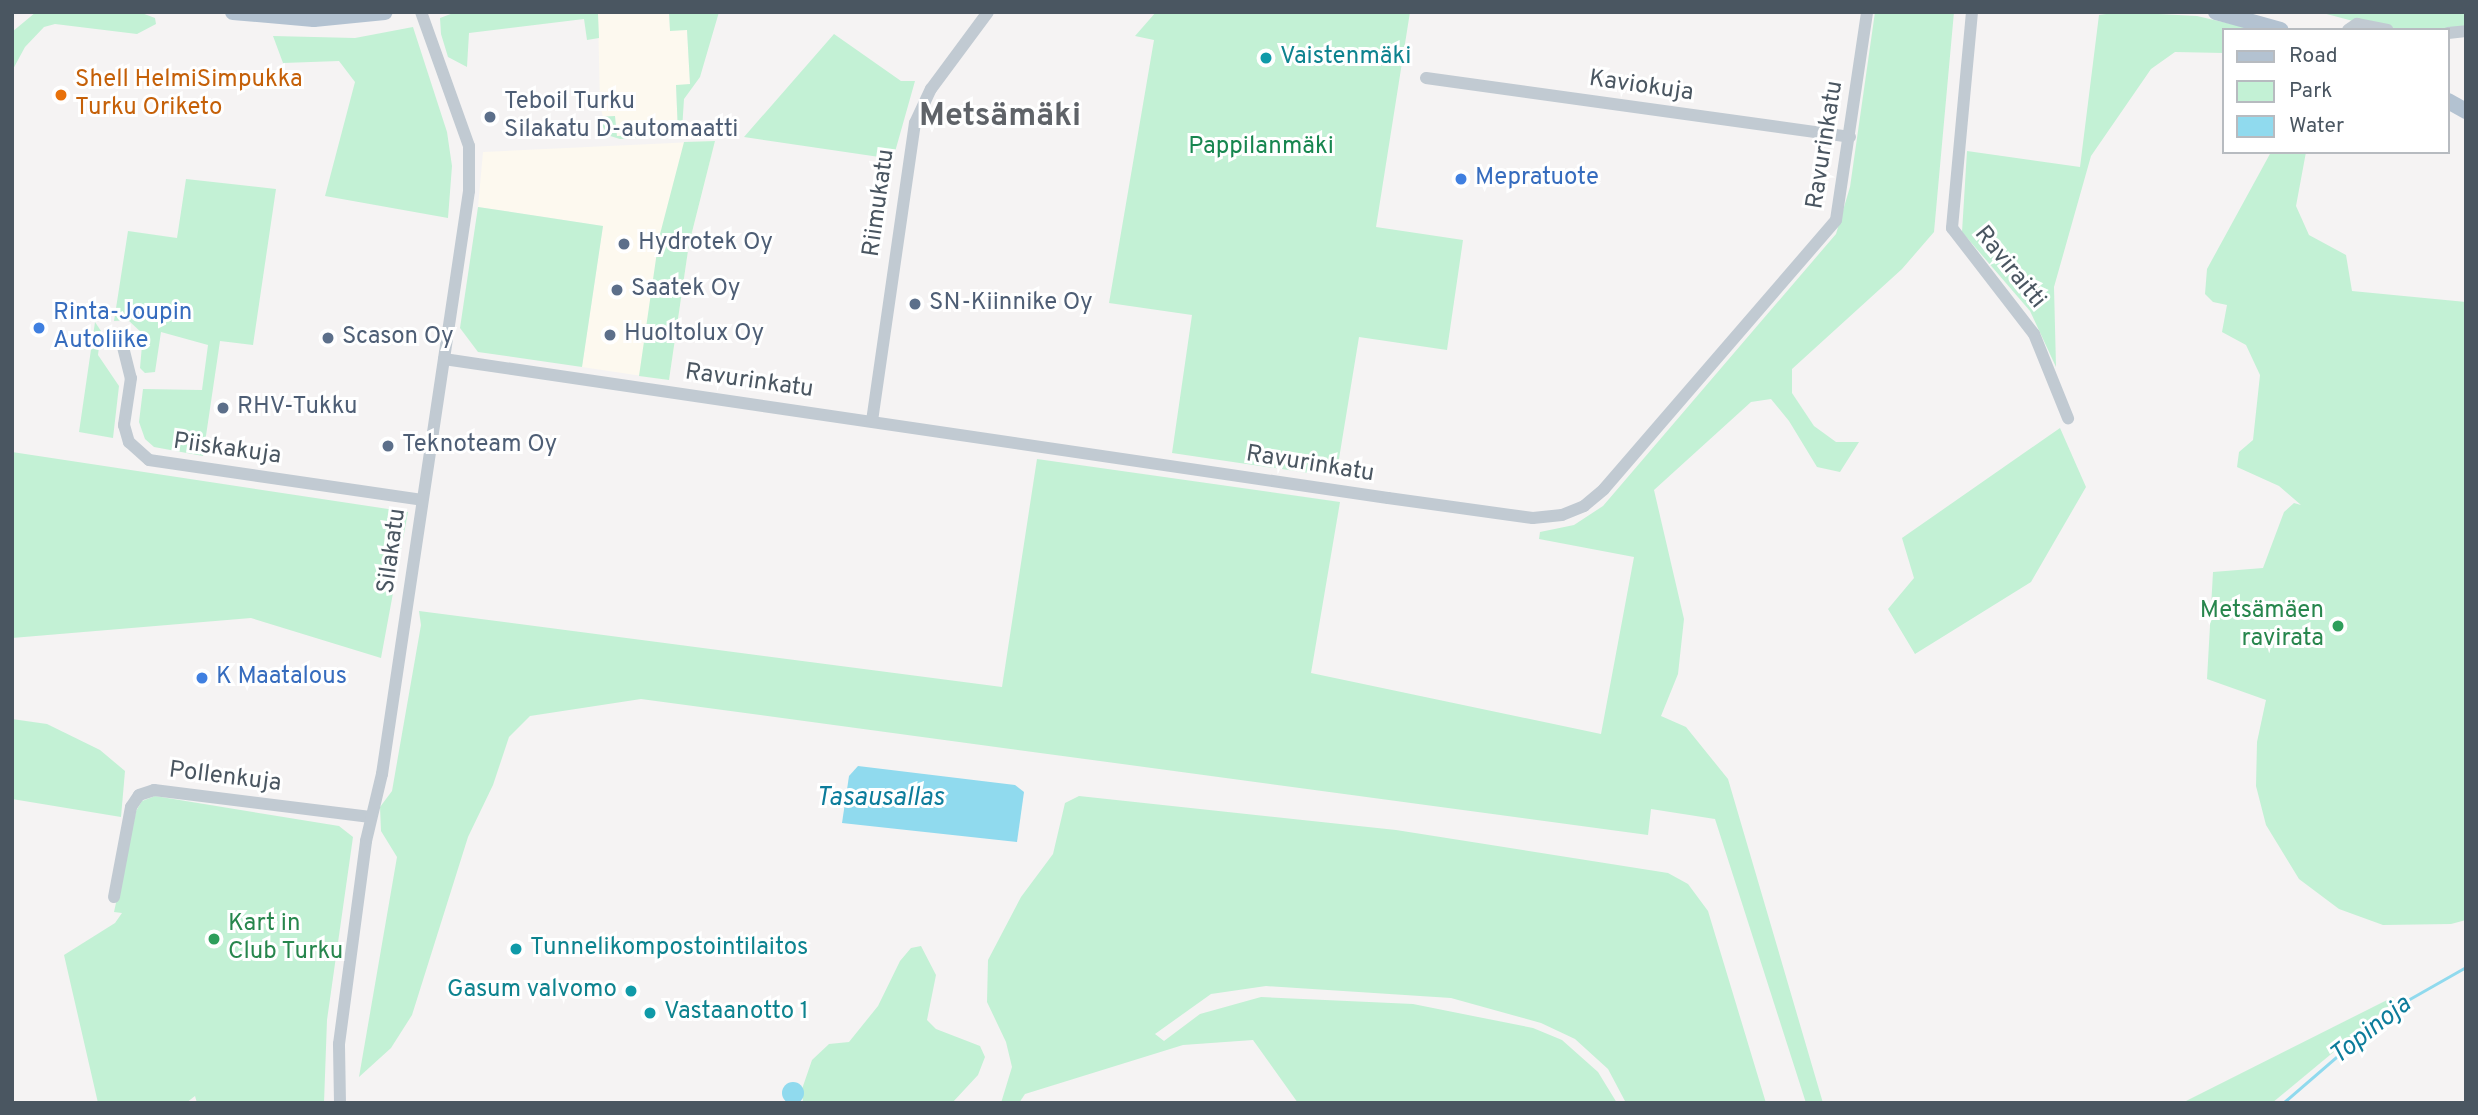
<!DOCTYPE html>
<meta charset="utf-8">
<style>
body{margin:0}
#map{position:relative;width:2478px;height:1115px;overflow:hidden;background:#f5f3f3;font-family:Overpass,sans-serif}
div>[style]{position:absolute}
.commercial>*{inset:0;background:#fdf9ef}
.green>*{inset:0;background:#c3f1d5}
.water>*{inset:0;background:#90daee}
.round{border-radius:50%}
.stream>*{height:2.5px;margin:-1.25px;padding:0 1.25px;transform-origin:1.25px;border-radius:1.25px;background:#90daee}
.minor>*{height:12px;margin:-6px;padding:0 6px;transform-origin:6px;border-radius:6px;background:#c1cad2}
.major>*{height:16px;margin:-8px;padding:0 8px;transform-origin:8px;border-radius:8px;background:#b3c2d1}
.dots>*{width:19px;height:19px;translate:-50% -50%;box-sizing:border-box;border:4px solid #fff;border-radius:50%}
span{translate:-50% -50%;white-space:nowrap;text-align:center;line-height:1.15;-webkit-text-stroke:6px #fff;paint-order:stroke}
.culture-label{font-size:24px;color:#0d838f}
.left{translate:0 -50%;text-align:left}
.right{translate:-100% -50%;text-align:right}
.food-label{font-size:24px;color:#c56008}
.street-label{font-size:24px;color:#4a5661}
.service-label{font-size:24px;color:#4e5e75}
.park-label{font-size:24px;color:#17864f}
.shop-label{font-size:24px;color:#366cbe}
.leisure-label{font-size:24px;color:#27864d}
.water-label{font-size:26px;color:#0c7c9b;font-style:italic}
.district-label{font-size:32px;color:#5f6368;font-weight:700}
.frame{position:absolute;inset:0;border:14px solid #4a5661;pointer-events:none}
.legend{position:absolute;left:2222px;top:28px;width:228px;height:126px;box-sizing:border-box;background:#fff;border:2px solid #b7bbc0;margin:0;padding:9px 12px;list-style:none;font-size:21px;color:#4a5661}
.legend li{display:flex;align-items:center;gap:14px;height:35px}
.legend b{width:35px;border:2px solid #b7bbc0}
</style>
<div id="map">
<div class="commercial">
<i style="clip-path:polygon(669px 12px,670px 30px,687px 30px,690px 85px,676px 86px,678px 134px,616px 136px,615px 116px,603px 117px,600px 105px,598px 14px)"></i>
<i style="clip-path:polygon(715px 141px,689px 244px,669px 380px,582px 367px,603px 226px,478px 207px,483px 152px)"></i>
</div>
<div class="green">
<i style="clip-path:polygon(36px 12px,139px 12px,155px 18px,156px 24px,137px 34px,55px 24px,44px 27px,25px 47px,12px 71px,12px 32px)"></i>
<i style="clip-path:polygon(456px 12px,623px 12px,598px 14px,599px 38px,587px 40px,584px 19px,469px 33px,467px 67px,448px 57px,441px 34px,440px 18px)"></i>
<i style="clip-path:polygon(669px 12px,719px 12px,700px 77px,684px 99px,682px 130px,679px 134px,675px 135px,620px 139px,607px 135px,598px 117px,615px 116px,617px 136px,678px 133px,676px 85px,690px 84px,687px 30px,670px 31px)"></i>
<i style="clip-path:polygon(1156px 12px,1410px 12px,1376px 227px,1463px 240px,1447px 350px,1359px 337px,1336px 477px,1172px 453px,1192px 315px,1109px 303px,1154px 40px,1135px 36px)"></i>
<i style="clip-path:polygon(1875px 12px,1954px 12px,1934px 232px,1902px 269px,1792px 369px,1792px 393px,1814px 426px,1836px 442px,1859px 442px,1840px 472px,1817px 467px,1789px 421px,1771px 399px,1751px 402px,1654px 490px,1684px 619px,1678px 674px,1661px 716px,1686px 727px,1728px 779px,1823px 1103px,1806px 1103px,1715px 819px,1651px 809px,1648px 835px,641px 699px,530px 716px,509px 737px,493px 785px,468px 837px,412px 1015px,391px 1048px,359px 1077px,397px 857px,381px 831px,380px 807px,392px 791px,421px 625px,419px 611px,1002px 687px,1037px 459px,1340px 502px,1311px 673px,1601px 734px,1634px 557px,1539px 539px,1540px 532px,1574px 525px,1603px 506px,1836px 234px,1850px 187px)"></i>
<i style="clip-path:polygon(2120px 12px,2197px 16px,2257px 30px,2224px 30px,2224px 53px,2175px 52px,2151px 69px,2091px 156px,2054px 287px,2056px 367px,2030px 311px,1962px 232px,1967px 151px,2080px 167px,2099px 15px)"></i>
<i style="clip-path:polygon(2319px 12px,2466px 12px,2466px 31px,2387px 30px)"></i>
<i style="clip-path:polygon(413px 27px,447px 132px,452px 166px,448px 218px,325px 196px,355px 82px,339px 61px,283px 63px,273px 36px,355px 38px)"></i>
<i style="clip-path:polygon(834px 34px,901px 81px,915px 81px,893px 159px,744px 137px)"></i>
<i style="clip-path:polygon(715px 141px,689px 244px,669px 380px,639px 376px,659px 238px,684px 142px)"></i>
<i style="clip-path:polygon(2271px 152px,2306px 152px,2296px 206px,2309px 235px,2346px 255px,2352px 291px,2466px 302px,2466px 920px,2451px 924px,2383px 925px,2339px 909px,2299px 879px,2266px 825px,2256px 786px,2257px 742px,2266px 700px,2207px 679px,2213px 572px,2263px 568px,2284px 512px,2294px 503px,2301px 505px,2279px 486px,2237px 467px,2239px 452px,2253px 440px,2260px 375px,2246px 345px,2222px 332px,2227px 305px,2213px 302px,2205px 294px,2207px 269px)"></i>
<i style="clip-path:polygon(186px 179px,276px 189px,253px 345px,220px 341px,203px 456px,154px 447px,145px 439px,139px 422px,143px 389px,202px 390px,208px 345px,161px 332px,155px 372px,145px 373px,140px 368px,143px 334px,128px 320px,114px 321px,128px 231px,177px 238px)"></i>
<i style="clip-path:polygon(478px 207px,603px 226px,582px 367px,478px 352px,460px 328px)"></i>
<i style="clip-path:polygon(95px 322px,101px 331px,98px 355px,119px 386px,113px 438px,79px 432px)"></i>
<i style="clip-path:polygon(2060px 428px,2086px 487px,2031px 582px,1915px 654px,1888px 609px,1914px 578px,1902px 538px)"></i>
<i style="clip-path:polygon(12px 452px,408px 512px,381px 658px,251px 618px,12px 638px)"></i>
<i style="clip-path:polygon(12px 719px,47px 724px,100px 750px,125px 771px,121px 817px,12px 799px)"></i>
<i style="clip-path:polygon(155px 796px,339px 826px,353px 837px,327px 1020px,324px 1103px,197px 1103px,195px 1096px,186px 1103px,98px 1103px,64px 955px,115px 923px,122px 913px,114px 912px,136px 811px,142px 801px)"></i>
<i style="clip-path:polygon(1079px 796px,1396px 830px,1668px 873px,1688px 884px,1708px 911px,1766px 1103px,1626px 1103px,1608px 1069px,1575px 1039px,1541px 1023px,1451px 998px,1266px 986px,1211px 994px,1155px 1034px,1164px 1041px,1200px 1014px,1261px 997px,1413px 1004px,1533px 1028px,1562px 1040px,1598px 1072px,1617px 1103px,1298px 1103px,1253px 1040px,1183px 1045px,1025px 1094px,1019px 1103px,1001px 1103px,1012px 1067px,1006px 1042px,987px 1002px,988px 960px,1021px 897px,1053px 854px,1065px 803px)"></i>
<i style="clip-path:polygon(921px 946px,936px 975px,927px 1020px,936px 1029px,980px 1046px,985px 1057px,978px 1075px,952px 1103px,803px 1103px,802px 1089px,812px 1060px,829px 1044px,849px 1042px,878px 1006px,900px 961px,911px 948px)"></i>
<i style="clip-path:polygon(2393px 997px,2395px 1001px,2272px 1103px,2182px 1103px)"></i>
</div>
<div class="water">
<i style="clip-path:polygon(858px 766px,1015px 785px,1024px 792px,1017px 842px,842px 823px,849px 776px)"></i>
<i class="round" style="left:782px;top:1082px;width:22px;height:22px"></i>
</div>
<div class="stream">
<i style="left:2283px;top:1103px;width:144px;rotate:-40.8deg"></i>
<i style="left:2392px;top:1009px;width:85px;rotate:-29.6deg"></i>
</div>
<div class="minor">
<i style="left:1972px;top:12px;width:217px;rotate:95.3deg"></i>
<i style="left:1952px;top:228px;width:134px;rotate:52.3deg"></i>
<i style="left:2034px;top:334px;width:91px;rotate:68deg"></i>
<i style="left:2348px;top:30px;width:11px;rotate:-34deg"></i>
<i style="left:2357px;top:24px;width:31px;rotate:11deg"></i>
<i style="left:2448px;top:33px;width:18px;rotate:-6deg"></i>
<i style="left:1426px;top:78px;width:428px;rotate:7.9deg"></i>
<i style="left:123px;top:347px;width:32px;rotate:76deg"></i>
<i style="left:131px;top:378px;width:48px;rotate:98.5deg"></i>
<i style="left:124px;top:425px;width:18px;rotate:74deg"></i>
<i style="left:129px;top:442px;width:27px;rotate:42deg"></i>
<i style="left:149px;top:460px;width:276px;rotate:8.3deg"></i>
<i style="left:444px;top:359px;width:954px;rotate:8.38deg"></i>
<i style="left:1388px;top:498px;width:146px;rotate:7.9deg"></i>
<i style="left:1533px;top:518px;width:29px;rotate:-6deg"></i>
<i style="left:1562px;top:515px;width:24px;rotate:-22deg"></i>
<i style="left:1584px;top:506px;width:26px;rotate:-40deg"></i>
<i style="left:1604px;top:489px;width:355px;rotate:-49.2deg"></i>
<i style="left:1836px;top:220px;width:210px;rotate:-81.5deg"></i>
<i style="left:872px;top:421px;width:301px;rotate:-81.8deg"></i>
<i style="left:915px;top:123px;width:38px;rotate:-65deg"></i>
<i style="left:931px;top:89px;width:96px;rotate:-53.5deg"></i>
<i style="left:114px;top:897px;width:92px;rotate:-79.3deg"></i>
<i style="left:131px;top:807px;width:14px;rotate:-56deg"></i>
<i style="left:139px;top:795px;width:16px;rotate:-18deg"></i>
<i style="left:154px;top:790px;width:218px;rotate:7.1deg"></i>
<i style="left:340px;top:1103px;width:59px;rotate:-91deg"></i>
<i style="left:339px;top:1044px;width:205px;rotate:-82.4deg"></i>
<i style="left:366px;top:841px;width:69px;rotate:-76.6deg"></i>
<i style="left:382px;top:774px;width:589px;rotate:-81.51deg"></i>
<i style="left:469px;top:191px;width:45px;rotate:-90deg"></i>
<i style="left:469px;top:146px;width:142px;rotate:-109.7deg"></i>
</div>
<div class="major">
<i style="left:233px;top:12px;width:81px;rotate:4.9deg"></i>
<i style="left:314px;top:19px;width:71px;rotate:-5.6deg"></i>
<i style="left:2216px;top:12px;width:67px;rotate:15.5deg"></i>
<i style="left:2448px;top:101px;width:21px;rotate:29deg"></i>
</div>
<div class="dots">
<i style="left:1266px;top:58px;background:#0f9aa8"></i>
<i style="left:61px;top:95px;background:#e8710a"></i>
<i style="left:490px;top:117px;background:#5c6f8a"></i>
<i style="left:1461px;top:179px;background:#3f7fe0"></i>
<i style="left:624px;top:244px;background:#5c6f8a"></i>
<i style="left:617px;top:290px;background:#5c6f8a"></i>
<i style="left:915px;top:304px;background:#5c6f8a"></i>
<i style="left:39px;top:328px;background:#3f7fe0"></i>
<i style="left:610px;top:335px;background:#5c6f8a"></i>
<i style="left:328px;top:338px;background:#5c6f8a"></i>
<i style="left:223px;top:408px;background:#5c6f8a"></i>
<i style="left:388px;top:446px;background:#5c6f8a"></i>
<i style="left:2338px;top:626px;background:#2e9e5b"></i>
<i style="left:202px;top:678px;background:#3f7fe0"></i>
<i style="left:214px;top:939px;background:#2e9e5b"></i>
<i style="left:516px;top:949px;background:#0f9aa8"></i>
<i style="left:631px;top:991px;background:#0f9aa8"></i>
<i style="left:650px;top:1013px;background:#0f9aa8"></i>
</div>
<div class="culture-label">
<span class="left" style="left:1280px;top:58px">Vaistenmäki</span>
<span class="left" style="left:530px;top:949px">Tunnelikompostointilaitos</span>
<span class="right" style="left:617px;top:991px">Gasum valvomo</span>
<span class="left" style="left:664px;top:1013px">Vastaanotto 1</span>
</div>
<div class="food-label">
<span class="left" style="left:75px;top:95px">Shell HelmiSimpukka<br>Turku Oriketo</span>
</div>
<div class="street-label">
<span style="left:1641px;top:87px;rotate:8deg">Kaviokuja</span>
<span style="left:1826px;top:145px;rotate:-81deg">Ravurinkatu</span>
<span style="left:880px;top:203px;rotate:-82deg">Riimukatu</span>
<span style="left:2009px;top:268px;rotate:51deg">Raviraitti</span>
<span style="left:749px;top:382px;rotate:8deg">Ravurinkatu</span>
<span style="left:227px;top:450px;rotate:8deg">Piiskakuja</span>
<span style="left:1310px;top:465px;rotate:9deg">Ravurinkatu</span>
<span style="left:393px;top:551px;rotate:-82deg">Silakatu</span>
<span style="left:225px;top:778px;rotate:7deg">Pollenkuja</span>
</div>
<div class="service-label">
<span class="left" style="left:504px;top:117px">Teboil Turku<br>Silakatu D-automaatti</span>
<span class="left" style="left:638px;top:244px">Hydrotek Oy</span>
<span class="left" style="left:631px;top:290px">Saatek Oy</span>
<span class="left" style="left:929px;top:304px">SN-Kiinnike Oy</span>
<span class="left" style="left:624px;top:335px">Huoltolux Oy</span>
<span class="left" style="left:342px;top:338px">Scason Oy</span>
<span class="left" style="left:237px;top:408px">RHV-Tukku</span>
<span class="left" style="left:402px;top:446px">Teknoteam Oy</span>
</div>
<div class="park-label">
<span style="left:1261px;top:148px">Pappilanmäki</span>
</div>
<div class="shop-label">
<span class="left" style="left:1475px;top:179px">Mepratuote</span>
<span class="left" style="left:53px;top:328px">Rinta-Joupin<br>Autoliike</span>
<span class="left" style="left:216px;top:678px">K Maatalous</span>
</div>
<div class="leisure-label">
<span class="right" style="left:2324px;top:626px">Metsämäen<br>ravirata</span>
<span class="left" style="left:228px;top:939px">Kart in<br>Club Turku</span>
</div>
<div class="water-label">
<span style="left:880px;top:799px">Tasausallas</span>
<span style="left:2371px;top:1031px;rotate:-38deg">Topinoja</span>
</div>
<div class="district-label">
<span style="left:1000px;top:117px">Metsämäki</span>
</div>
<div class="frame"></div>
<ul class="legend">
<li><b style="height:9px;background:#b3c2d1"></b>Road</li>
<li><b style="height:19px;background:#c3f1d5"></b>Park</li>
<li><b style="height:19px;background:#90daee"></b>Water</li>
</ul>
</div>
